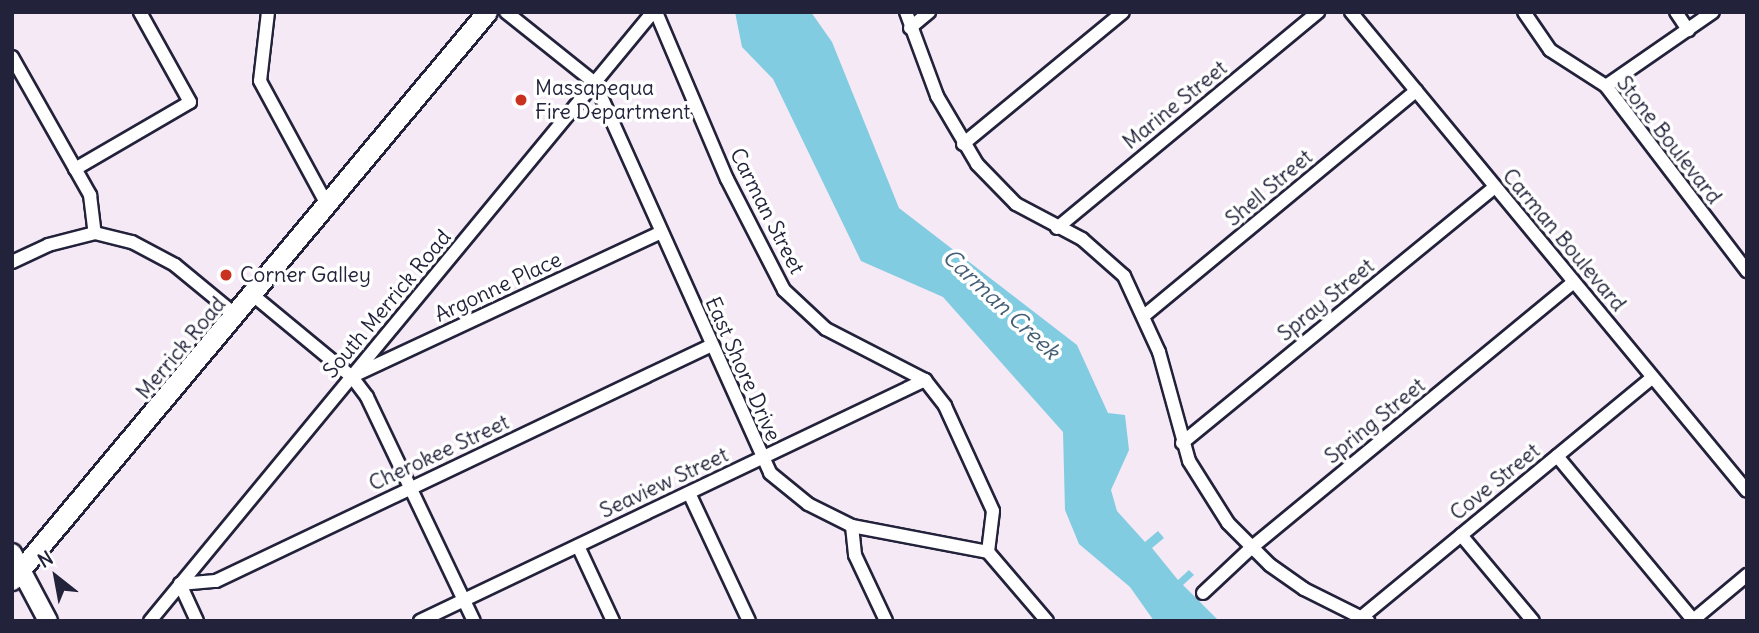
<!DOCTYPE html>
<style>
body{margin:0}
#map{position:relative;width:1759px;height:633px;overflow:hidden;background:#f5e9f5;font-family:Delius,sans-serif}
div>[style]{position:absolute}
.water>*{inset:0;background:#82cce2}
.roads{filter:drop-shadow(2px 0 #22223b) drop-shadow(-2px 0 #22223b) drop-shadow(0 2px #22223b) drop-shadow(0 -2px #22223b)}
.street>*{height:12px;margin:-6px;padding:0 6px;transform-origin:6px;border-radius:6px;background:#fff}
.secondary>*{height:18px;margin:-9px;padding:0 9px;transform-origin:9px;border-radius:9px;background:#fff}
.primary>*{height:19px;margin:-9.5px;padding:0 9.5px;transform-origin:9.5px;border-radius:9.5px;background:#fff}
.dots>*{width:19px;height:19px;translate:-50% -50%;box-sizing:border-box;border:4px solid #fff;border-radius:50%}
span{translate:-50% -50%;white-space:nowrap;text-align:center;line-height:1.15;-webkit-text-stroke:7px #fff;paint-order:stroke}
.poi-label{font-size:21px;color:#22223b}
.left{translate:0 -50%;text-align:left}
.street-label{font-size:21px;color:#22223b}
.water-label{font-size:23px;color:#445e75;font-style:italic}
.frame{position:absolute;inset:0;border:14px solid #22223b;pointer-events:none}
.north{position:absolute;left:21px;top:542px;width:70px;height:70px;-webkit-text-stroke:5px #fff;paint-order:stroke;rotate:329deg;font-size:19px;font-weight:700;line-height:28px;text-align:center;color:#22223b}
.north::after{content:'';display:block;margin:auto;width:24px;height:32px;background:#22223b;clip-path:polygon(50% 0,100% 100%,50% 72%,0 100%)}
</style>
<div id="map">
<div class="water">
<i style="clip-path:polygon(735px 12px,811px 12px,832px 42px,899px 208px,1077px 345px,1108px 413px,1125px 415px,1129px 450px,1111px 490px,1117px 511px,1145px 542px,1158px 531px,1164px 538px,1152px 548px,1178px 580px,1189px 570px,1194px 575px,1183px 585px,1219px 621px,1154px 621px,1130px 587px,1079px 544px,1065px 510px,1063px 432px,943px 297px,861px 261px,773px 79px,742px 47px)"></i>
</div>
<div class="roads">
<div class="street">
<i style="left:268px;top:12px;width:69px;rotate:96.6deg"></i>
<i style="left:260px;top:81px;width:142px;rotate:61.5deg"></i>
<i style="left:506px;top:12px;width:114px;rotate:38.6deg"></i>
<i style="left:595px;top:83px;width:427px;rotate:65.8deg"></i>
<i style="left:770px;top:473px;width:49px;rotate:39.2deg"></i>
<i style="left:808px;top:504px;width:49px;rotate:26.6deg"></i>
<i style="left:852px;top:526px;width:138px;rotate:10.8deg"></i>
<i style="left:988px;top:552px;width:91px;rotate:49.5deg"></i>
<i style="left:656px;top:12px;width:181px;rotate:67deg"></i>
<i style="left:727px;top:179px;width:125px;rotate:62.8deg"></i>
<i style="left:784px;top:290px;width:57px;rotate:42.9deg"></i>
<i style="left:826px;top:329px;width:111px;rotate:27.3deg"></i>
<i style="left:925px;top:380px;width:33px;rotate:52deg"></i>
<i style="left:945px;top:406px;width:115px;rotate:65.4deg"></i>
<i style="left:993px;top:511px;width:41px;rotate:97deg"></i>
<i style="left:906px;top:12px;width:90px;rotate:69.7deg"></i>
<i style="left:937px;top:96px;width:79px;rotate:59.5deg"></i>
<i style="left:977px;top:164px;width:56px;rotate:45.7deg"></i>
<i style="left:1016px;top:204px;width:75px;rotate:27.9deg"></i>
<i style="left:1082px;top:239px;width:56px;rotate:41.4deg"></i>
<i style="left:1124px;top:276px;width:84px;rotate:65.3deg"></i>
<i style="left:1159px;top:352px;width:113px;rotate:74.6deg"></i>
<i style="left:1189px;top:461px;width:73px;rotate:57.8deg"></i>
<i style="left:1228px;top:523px;width:59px;rotate:45deg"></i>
<i style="left:1270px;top:565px;width:42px;rotate:35.2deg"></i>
<i style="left:1304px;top:589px;width:72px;rotate:26.6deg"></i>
<i style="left:1351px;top:12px;width:621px;rotate:50.42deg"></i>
<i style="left:1524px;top:12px;width:46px;rotate:55.6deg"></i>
<i style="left:1550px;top:50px;width:67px;rotate:32.7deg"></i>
<i style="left:1606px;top:86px;width:233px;rotate:52.7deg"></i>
<i style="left:1676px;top:12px;width:22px;rotate:56deg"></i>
<i style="left:910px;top:28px;width:25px;rotate:-40deg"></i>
<i style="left:12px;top:57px;width:159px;rotate:60.5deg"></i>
<i style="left:90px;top:195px;width:38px;rotate:83deg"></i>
<i style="left:1606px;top:86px;width:130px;rotate:-34.7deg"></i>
<i style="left:963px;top:144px;width:207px;rotate:-39.5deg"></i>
<i style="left:75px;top:169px;width:133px;rotate:-30.2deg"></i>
<i style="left:190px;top:102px;width:103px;rotate:-119.1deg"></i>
<i style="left:1057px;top:228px;width:339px;rotate:-39.6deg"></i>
<i style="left:12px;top:262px;width:40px;rotate:-25deg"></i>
<i style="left:48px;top:245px;width:49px;rotate:-14.3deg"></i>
<i style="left:95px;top:233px;width:38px;rotate:14deg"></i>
<i style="left:132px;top:242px;width:49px;rotate:28.1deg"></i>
<i style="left:175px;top:265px;width:80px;rotate:39.4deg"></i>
<i style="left:254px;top:296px;width:127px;rotate:39.6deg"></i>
<i style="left:352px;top:377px;width:25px;rotate:53deg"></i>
<i style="left:367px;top:397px;width:248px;rotate:64.5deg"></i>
<i style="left:1145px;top:315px;width:352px;rotate:-39.6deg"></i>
<i style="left:355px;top:375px;width:338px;rotate:-25deg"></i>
<i style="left:1182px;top:443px;width:404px;rotate:-39.3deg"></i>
<i style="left:1557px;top:456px;width:213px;rotate:50.3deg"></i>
<i style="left:689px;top:493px;width:141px;rotate:64.9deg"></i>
<i style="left:852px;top:526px;width:29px;rotate:84deg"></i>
<i style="left:855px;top:555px;width:73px;rotate:64.8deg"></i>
<i style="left:1461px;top:535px;width:112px;rotate:50.1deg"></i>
<i style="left:578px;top:546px;width:83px;rotate:65deg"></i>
<i style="left:1203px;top:593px;width:66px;rotate:-43.2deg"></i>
<i style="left:1251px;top:548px;width:418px;rotate:-39.5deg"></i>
<i style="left:1363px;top:616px;width:374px;rotate:-39.5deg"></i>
<i style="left:150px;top:621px;width:790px;rotate:-50.45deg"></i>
<i style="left:197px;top:621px;width:41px;rotate:-114.7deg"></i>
<i style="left:180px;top:584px;width:36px;rotate:-5deg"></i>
<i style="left:216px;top:581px;width:549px;rotate:-25.45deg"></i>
<i style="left:420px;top:621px;width:560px;rotate:-25.51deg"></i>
<i style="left:1692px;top:621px;width:72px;rotate:-39.9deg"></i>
</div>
<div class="secondary">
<i style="left:12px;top:553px;width:77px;rotate:62.1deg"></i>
</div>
<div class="primary">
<i style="left:12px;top:580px;width:740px;rotate:-50.1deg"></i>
</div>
</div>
<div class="dots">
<i style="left:521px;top:100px;background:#c8321e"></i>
<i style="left:226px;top:275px;background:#c8321e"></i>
</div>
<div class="poi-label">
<span class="left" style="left:535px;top:100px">Massapequa<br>Fire Department</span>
<span class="left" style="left:240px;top:275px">Corner Galley</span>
</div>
<div class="street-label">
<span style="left:1175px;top:105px;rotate:-39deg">Marine Street</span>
<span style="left:1669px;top:140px;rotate:52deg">Stone Boulevard</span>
<span style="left:1269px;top:188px;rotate:-40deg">Shell Street</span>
<span style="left:767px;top:211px;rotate:63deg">Carman Street</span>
<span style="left:1564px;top:240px;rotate:50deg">Carman Boulevard</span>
<span style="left:498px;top:287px;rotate:-25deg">Argonne Place</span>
<span style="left:1326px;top:300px;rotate:-39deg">Spray Street</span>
<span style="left:387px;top:304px;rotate:-50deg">South Merrick Road</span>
<span style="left:181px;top:348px;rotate:-50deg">Merrick Road</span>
<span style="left:743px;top:369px;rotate:66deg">East Shore Drive</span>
<span style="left:1375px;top:421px;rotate:-39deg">Spring Street</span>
<span style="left:439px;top:453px;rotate:-25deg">Cherokee Street</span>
<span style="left:1495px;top:482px;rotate:-39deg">Cove Street</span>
<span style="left:664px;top:483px;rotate:-25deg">Seaview Street</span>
</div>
<div class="water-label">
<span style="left:1001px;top:304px;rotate:43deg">Carman Creek</span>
</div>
<div class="frame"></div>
<div class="north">N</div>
</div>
